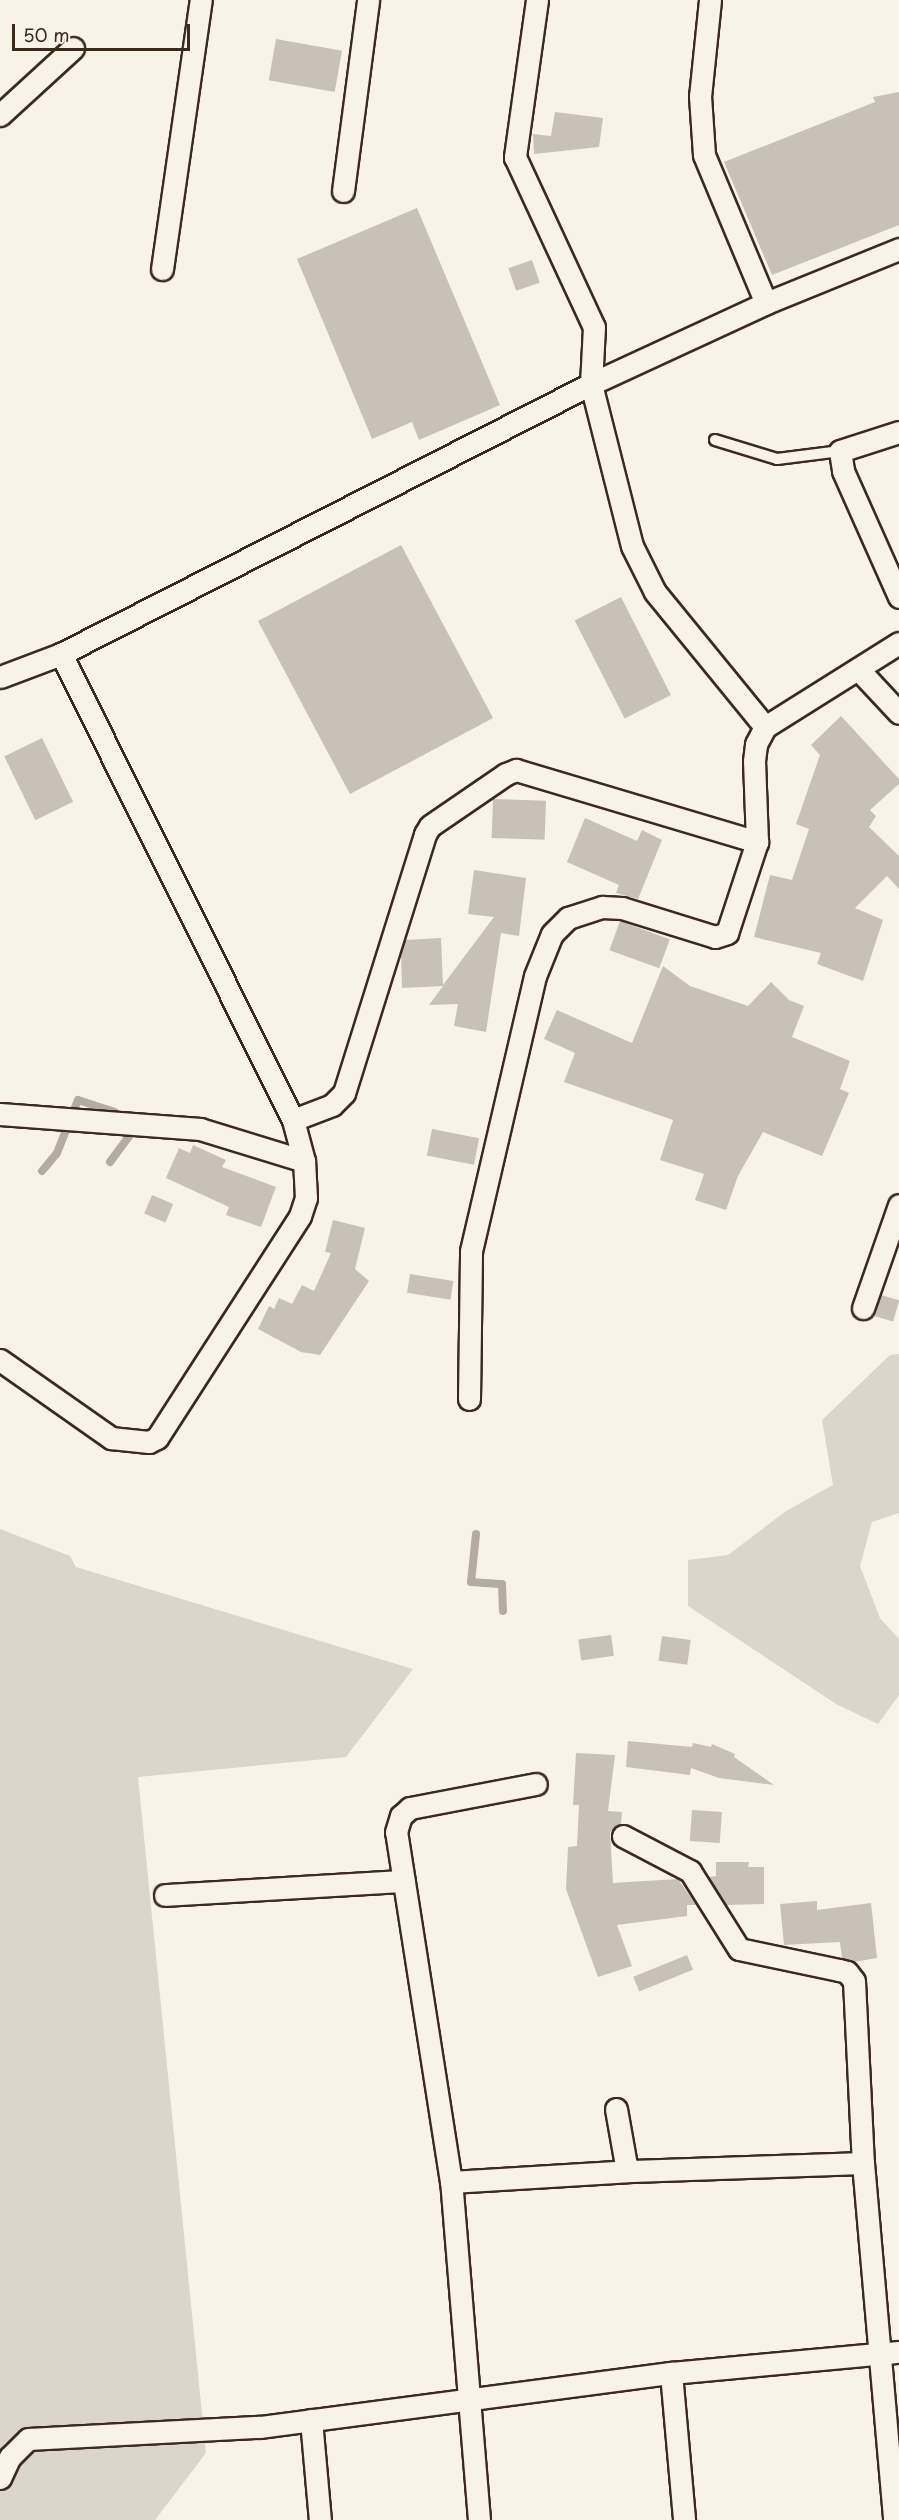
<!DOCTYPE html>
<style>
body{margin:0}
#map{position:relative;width:899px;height:2520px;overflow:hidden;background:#f7f3e8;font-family:"Playpen Sans",sans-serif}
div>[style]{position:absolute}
.green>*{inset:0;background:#dbd6cb}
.stream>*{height:8px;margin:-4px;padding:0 4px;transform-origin:4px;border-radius:4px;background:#b4aca0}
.building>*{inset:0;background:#c8c1b6;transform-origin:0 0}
.roads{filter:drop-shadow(2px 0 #3b2a1e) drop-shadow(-2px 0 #3b2a1e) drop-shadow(0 2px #3b2a1e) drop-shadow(0 -2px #3b2a1e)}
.service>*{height:10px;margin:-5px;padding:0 5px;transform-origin:5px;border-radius:5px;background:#f7f3e8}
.minor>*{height:21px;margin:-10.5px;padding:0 10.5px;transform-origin:10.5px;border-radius:10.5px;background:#f7f3e8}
span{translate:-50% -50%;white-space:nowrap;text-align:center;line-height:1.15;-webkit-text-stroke:4.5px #f7f3e8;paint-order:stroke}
.scale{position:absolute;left:12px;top:24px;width:178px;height:27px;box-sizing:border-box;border:3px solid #3b2a1e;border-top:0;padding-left:8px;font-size:18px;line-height:21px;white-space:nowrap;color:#3b2a1e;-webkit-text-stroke:4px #f7f3e8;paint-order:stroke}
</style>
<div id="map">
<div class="green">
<i style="clip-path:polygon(899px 1354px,899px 1513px,872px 1522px,860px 1566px,880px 1618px,899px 1639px,899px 1695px,878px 1724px,836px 1704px,688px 1606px,688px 1560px,728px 1555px,786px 1511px,833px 1485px,822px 1420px,890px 1355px)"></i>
<i style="clip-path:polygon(0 1529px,70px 1556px,76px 1567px,413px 1669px,346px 1757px,138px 1777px,206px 2453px,155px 2520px,0 2520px)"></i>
</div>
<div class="stream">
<i style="left:110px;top:1162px;width:44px;rotate:-53.4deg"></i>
<i style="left:42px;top:1171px;width:23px;rotate:-50deg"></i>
<i style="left:57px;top:1153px;width:57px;rotate:-68.4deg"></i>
<i style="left:78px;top:1100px;width:38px;rotate:18deg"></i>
<i style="left:114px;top:1112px;width:10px;rotate:45deg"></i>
<i style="left:476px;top:1534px;width:48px;rotate:95.9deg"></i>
<i style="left:471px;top:1582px;width:31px;rotate:4deg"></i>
<i style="left:502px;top:1584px;width:27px;rotate:88deg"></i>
</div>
<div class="building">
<i style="left:276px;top:39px;width:67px;height:42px;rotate:10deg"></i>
<i style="clip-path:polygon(899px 92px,899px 225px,772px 275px,724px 162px,875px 102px,873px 97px)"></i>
<i style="clip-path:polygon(555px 112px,603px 118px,599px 147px,534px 154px,533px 134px,551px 136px)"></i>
<i style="clip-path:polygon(417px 208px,500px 405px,419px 440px,412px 422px,372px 439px,297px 259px)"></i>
<i style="left:532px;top:260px;width:24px;height:25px;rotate:71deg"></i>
<i style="left:401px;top:545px;width:196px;height:162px;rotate:62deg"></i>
<i style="left:621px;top:597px;width:110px;height:52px;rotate:63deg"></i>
<i style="clip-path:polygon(841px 716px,899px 779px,899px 784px,870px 810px,876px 816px,869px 827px,899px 856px,899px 889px,887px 876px,855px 908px,883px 920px,863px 981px,817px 964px,821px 953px,754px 937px,770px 875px,792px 880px,809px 829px,796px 824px,820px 755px,811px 745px)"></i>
<i style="left:42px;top:738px;width:71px;height:42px;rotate:64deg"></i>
<i style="left:493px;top:799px;width:53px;height:39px;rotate:2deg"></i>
<i style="clip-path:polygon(585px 818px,637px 841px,642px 830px,662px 840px,638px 899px,616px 893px,619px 885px,567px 862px)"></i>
<i style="clip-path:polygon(474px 870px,526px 878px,519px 936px,501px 933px,486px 1032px,454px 1026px,458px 1004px,429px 1005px,443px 986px,402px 988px,401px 953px,405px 940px,441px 938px,443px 985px,494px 917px,468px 914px)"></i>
<i style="left:620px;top:921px;width:53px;height:31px;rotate:20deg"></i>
<i style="clip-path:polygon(663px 966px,690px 986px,748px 1006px,771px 982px,789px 1000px,804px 1006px,792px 1037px,850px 1061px,840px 1089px,849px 1093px,822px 1156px,763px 1132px,738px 1176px,726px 1210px,695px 1200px,704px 1174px,660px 1160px,673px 1120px,564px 1082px,575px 1053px,544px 1039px,557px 1010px,632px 1043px)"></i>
<i style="left:432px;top:1129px;width:48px;height:27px;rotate:11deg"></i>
<i style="clip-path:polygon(193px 1145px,226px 1160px,222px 1167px,276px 1187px,261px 1227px,226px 1215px,229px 1207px,166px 1178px,179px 1148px,190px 1153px)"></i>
<i style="left:152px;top:1195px;width:23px;height:20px;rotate:23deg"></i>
<i style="clip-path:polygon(333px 1220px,365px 1228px,355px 1269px,369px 1281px,320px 1355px,301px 1352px,258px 1329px,269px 1306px,274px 1309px,279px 1298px,292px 1304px,302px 1285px,314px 1291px,331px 1253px,325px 1252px)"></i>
<i style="left:410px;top:1274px;width:44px;height:19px;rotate:9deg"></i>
<i style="left:881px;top:1295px;width:19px;height:22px;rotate:16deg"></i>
<i style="left:611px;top:1635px;width:21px;height:33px;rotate:82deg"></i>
<i style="left:662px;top:1636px;width:29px;height:25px;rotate:8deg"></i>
<i style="clip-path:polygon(628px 1741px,692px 1747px,693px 1743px,711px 1747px,712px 1744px,735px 1754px,734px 1757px,774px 1785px,719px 1778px,691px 1768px,690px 1775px,626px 1767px)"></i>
<i style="clip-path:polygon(576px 1753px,615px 1755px,608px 1811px,622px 1812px,621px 1824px,610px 1832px,613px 1883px,678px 1879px,696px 1905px,687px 1905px,687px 1916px,617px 1925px,632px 1966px,598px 1977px,566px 1889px,568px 1847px,577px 1846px,579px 1805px,573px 1805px)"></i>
<i style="left:692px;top:1810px;width:30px;height:31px;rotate:4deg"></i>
<i style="clip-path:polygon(716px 1862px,749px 1862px,748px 1867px,764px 1867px,764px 1904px,726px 1905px,709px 1877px,716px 1876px)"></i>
<i style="clip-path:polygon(817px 1901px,817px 1910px,871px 1903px,877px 1958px,854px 1962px,842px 1958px,840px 1942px,784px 1945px,780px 1904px)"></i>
<i style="left:687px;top:1955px;width:16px;height:58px;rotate:68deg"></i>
</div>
<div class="roads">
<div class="service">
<i style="left:715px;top:440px;width:65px;rotate:17deg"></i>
<i style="left:777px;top:459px;width:64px;rotate:-7.2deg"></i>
</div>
<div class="minor">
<i style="left:537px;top:0;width:159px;rotate:98deg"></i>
<i style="left:515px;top:157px;width:187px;rotate:65.1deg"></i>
<i style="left:594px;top:327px;width:57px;rotate:93deg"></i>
<i style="left:591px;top:384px;width:167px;rotate:75.8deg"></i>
<i style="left:632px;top:546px;width:51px;rotate:63.4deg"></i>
<i style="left:655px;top:592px;width:174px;rotate:50.8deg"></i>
<i style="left:710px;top:0;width:97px;rotate:95.9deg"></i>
<i style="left:700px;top:96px;width:59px;rotate:86.1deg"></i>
<i style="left:704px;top:155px;width:160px;rotate:67.3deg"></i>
<i style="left:0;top:115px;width:99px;rotate:-42.5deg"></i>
<i style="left:343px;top:191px;width:193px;rotate:-82.5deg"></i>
<i style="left:162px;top:269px;width:272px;rotate:-81.8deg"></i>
<i style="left:899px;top:432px;width:62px;rotate:162.1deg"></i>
<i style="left:840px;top:451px;width:20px;rotate:81deg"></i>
<i style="left:843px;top:471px;width:138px;rotate:66deg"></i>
<i style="left:858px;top:669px;width:60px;rotate:47deg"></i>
<i style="left:0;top:677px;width:65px;rotate:-20.7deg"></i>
<i style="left:61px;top:654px;width:595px;rotate:-27deg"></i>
<i style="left:591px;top:384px;width:193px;rotate:-24.8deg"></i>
<i style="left:766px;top:303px;width:144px;rotate:-22.1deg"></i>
<i style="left:0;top:1114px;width:201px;rotate:4.3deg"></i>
<i style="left:200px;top:1129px;width:109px;rotate:17.1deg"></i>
<i style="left:293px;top:1120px;width:42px;rotate:-21deg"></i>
<i style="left:332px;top:1105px;width:17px;rotate:-45deg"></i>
<i style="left:344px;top:1093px;width:271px;rotate:-72.6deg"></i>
<i style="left:425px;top:834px;width:9px;rotate:-58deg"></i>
<i style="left:430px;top:826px;width:92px;rotate:-34.4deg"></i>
<i style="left:506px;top:774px;width:11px;rotate:-22deg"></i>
<i style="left:516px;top:770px;width:252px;rotate:16.6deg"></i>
<i style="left:863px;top:1308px;width:109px;rotate:-70.7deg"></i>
<i style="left:0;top:1360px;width:136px;rotate:35.1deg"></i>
<i style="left:111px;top:1438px;width:38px;rotate:6deg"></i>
<i style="left:149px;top:1442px;width:9px;rotate:-27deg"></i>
<i style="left:157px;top:1438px;width:264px;rotate:-57.2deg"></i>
<i style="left:300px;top:1216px;width:19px;rotate:-72deg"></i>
<i style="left:306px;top:1198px;width:37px;rotate:-93deg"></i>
<i style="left:304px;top:1161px;width:42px;rotate:-105deg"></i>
<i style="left:293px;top:1120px;width:521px;rotate:-116.47deg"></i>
<i style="left:469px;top:1399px;width:148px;rotate:-89.2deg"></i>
<i style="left:471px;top:1251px;width:282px;rotate:-76.9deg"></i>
<i style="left:535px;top:976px;width:45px;rotate:-68deg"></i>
<i style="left:552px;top:934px;width:23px;rotate:-45deg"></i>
<i style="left:568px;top:918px;width:36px;rotate:-18deg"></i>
<i style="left:602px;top:907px;width:20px;rotate:3deg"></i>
<i style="left:622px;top:908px;width:97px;rotate:17.3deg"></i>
<i style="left:715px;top:937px;width:13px;rotate:-18deg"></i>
<i style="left:727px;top:933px;width:96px;rotate:-71.8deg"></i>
<i style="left:757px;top:842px;width:81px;rotate:-92.1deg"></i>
<i style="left:754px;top:761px;width:17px;rotate:-83deg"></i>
<i style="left:756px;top:744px;width:19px;rotate:-62deg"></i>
<i style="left:765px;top:727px;width:158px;rotate:-32.1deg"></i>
<i style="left:623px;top:1836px;width:76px;rotate:27.6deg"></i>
<i style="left:690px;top:1871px;width:92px;rotate:57.9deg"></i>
<i style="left:739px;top:1949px;width:102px;rotate:11.9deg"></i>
<i style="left:839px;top:1970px;width:8px;rotate:14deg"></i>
<i style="left:847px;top:1972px;width:11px;rotate:52deg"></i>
<i style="left:854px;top:1981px;width:182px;rotate:87.2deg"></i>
<i style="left:863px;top:2163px;width:358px;rotate:85deg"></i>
<i style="left:165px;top:1895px;width:239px;rotate:-3.4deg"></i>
<i style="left:616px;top:2109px;width:57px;rotate:79.9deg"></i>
<i style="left:626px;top:2165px;width:8px;rotate:45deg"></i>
<i style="left:632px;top:2171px;width:231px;rotate:-2deg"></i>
<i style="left:451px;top:2182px;width:181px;rotate:-3.5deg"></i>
<i style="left:671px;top:2373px;width:148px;rotate:84.9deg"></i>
<i style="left:311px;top:2420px;width:100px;rotate:84.9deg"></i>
<i style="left:0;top:2478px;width:23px;rotate:-65deg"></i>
<i style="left:10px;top:2457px;width:25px;rotate:-45deg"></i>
<i style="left:28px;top:2439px;width:232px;rotate:-3deg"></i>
<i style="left:260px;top:2427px;width:415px;rotate:-7.5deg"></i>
<i style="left:671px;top:2373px;width:229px;rotate:-5.3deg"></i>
<i style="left:479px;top:2520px;width:339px;rotate:-94.7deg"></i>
<i style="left:451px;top:2182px;width:354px;rotate:-98.9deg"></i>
<i style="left:396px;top:1832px;width:17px;rotate:-73deg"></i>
<i style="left:401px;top:1816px;width:12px;rotate:-42deg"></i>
<i style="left:410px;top:1808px;width:128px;rotate:-10.8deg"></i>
</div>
</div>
<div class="scale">50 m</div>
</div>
